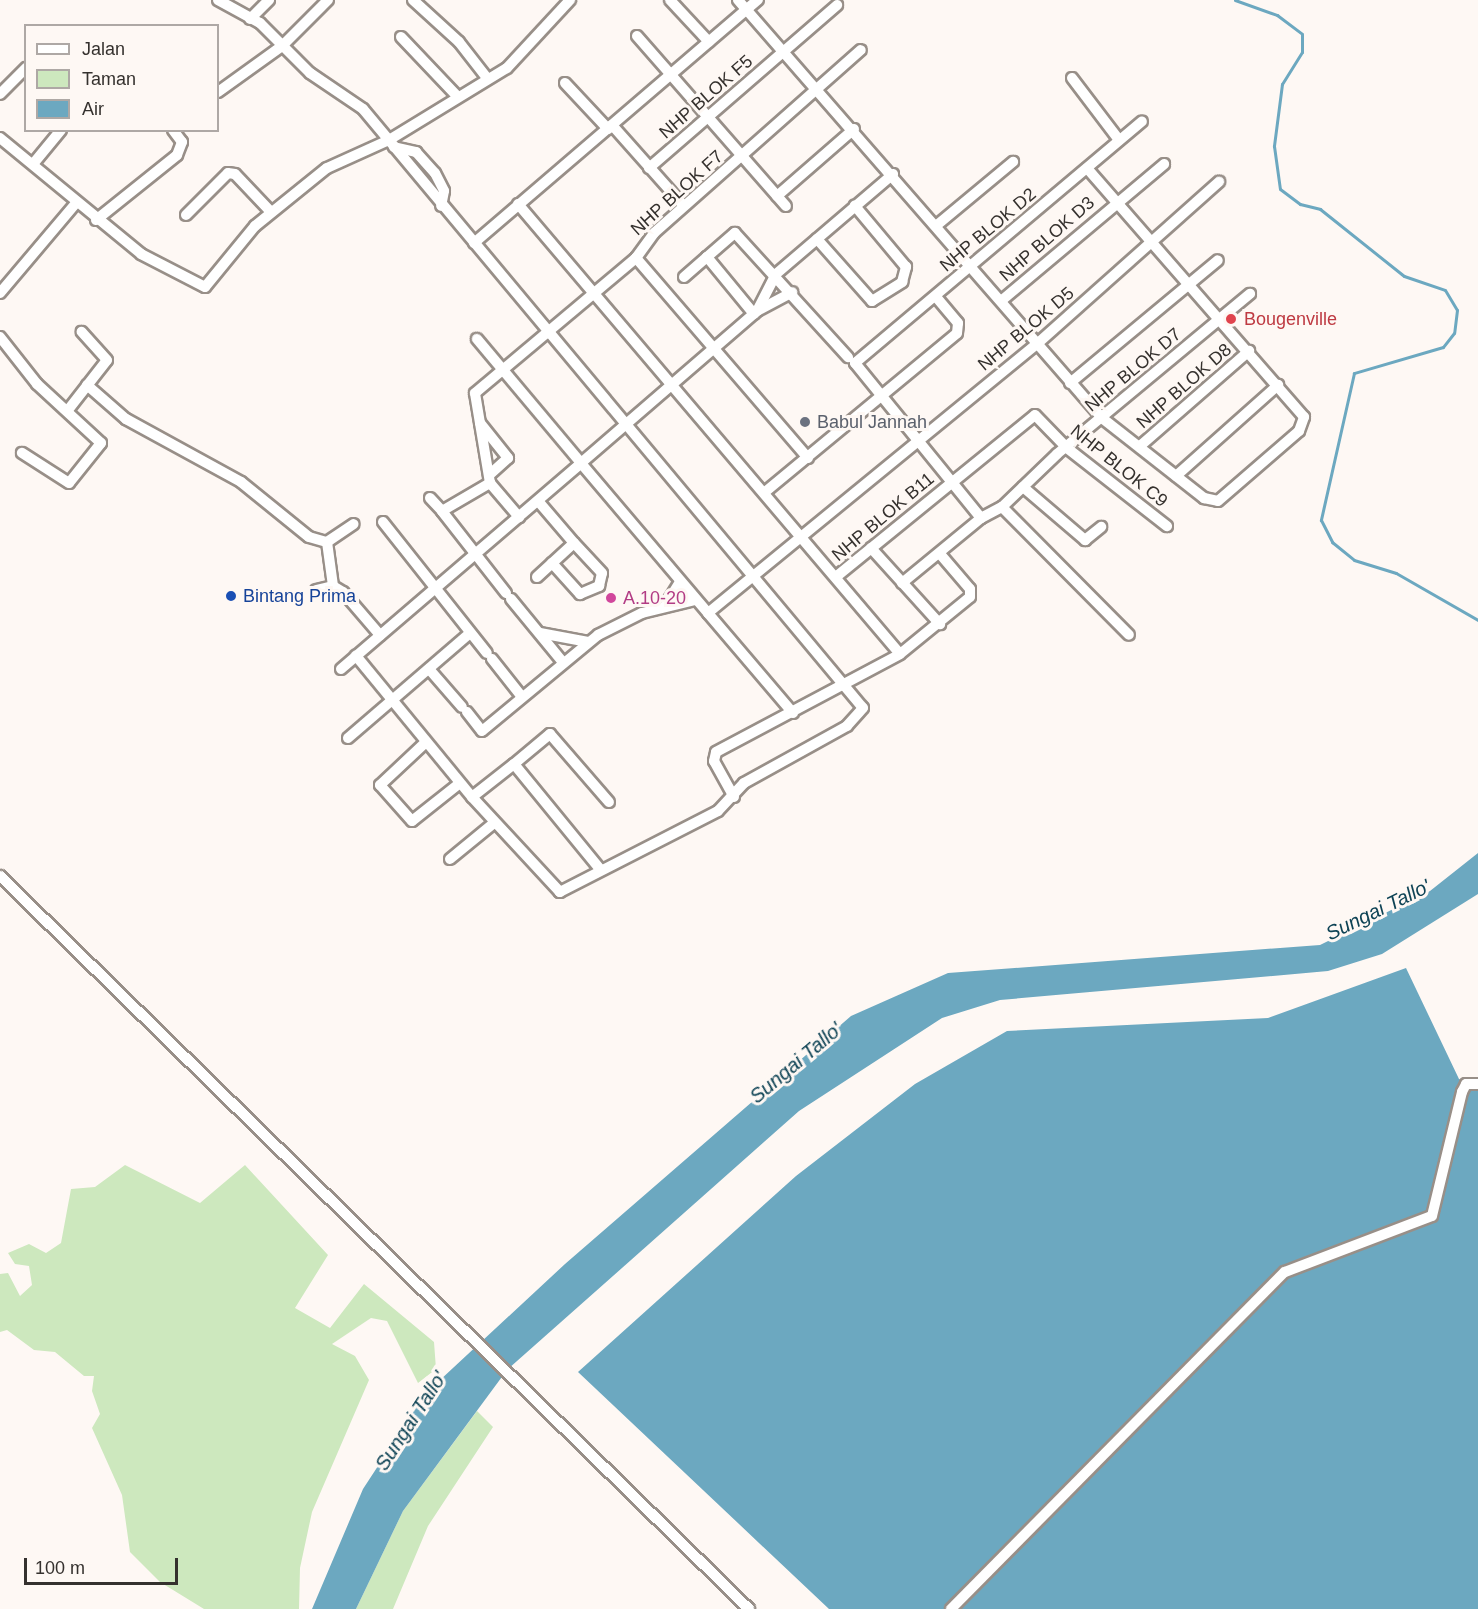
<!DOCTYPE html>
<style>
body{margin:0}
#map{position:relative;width:1478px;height:1609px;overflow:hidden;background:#fef8f4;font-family:Arial,sans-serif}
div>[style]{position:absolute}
.green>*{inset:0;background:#cde8be}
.water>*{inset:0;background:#6ca8c0}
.stream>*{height:3px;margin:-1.5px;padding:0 1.5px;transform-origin:1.5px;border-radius:1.5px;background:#6ca8c0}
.roads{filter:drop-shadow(2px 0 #988f88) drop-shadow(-2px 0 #988f88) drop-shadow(0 2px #988f88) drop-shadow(0 -2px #988f88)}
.street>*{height:10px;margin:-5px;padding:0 5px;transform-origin:5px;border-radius:5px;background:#fff}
.dots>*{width:16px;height:16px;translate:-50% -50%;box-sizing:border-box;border:3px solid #fef8f4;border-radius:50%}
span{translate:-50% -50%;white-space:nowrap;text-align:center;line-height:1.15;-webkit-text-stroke:6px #fef8f4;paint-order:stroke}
.street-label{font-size:18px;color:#35312e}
.health-label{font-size:18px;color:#be3a42}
.left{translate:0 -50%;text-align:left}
.worship-label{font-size:18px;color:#5b616d}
.transit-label{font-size:18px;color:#164399}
.hotel-label{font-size:18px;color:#b23c85}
.water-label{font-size:20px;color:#0e4355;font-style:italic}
.legend{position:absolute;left:24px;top:24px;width:195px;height:108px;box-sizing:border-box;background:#fef8f4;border:2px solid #aea8a5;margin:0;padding:8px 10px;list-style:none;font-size:18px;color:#35312e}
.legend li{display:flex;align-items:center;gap:12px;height:30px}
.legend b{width:30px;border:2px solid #aea8a5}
.scale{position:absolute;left:24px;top:1558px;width:154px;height:27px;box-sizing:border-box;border:3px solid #35312e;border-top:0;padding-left:8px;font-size:18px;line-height:21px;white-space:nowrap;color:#35312e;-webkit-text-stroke:4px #fef8f4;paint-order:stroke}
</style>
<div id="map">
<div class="green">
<i style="clip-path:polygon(125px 1165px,200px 1203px,245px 1165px,328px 1255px,295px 1308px,330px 1328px,364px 1284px,434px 1342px,436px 1369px,418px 1383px,387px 1321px,371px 1318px,332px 1344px,355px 1356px,369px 1380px,312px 1512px,300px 1568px,299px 1609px,204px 1609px,160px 1582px,130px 1552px,122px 1495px,92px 1428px,100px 1414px,92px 1391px,94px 1376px,84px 1376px,55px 1352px,34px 1350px,7px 1330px,0 1332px,0 1274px,8px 1273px,20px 1296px,32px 1285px,29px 1266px,15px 1264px,8px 1253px,29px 1244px,46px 1253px,61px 1243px,71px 1189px,95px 1187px)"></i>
<i style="clip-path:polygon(477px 1411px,493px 1427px,428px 1526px,393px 1609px,356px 1609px,403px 1511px)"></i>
</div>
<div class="water">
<i style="clip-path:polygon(1478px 853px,1478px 894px,1382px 954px,1328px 971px,1000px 1000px,942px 1018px,799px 1111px,507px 1370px,403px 1511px,356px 1609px,312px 1609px,363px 1489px,425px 1394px,565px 1264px,851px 1016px,948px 973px,1320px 945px,1430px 891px)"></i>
<i style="clip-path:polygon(1406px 968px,1459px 1079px,1478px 1085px,1478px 1609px,829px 1609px,578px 1372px,796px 1176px,915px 1084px,1007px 1031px,1268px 1018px)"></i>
</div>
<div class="stream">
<i style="left:1235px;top:0;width:45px;rotate:19.7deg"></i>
<i style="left:1277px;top:15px;width:31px;rotate:37deg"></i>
<i style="left:1302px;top:34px;width:18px;rotate:90deg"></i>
<i style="left:1302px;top:52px;width:38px;rotate:122deg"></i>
<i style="left:1282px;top:84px;width:63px;rotate:97.4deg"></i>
<i style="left:1274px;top:146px;width:43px;rotate:82.1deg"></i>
<i style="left:1280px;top:189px;width:25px;rotate:37deg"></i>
<i style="left:1300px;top:204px;width:21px;rotate:14deg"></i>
<i style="left:1320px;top:209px;width:107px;rotate:38.6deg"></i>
<i style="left:1404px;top:276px;width:43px;rotate:18.9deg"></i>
<i style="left:1445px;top:290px;width:23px;rotate:59deg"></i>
<i style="left:1457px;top:310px;width:23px;rotate:97deg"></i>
<i style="left:1454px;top:333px;width:18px;rotate:128deg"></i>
<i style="left:1443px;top:347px;width:93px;rotate:163.7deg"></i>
<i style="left:1354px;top:373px;width:151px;rotate:102.7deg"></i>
<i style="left:1321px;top:520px;width:25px;rotate:63deg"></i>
<i style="left:1332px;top:542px;width:28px;rotate:39deg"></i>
<i style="left:1354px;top:560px;width:44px;rotate:17.2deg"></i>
<i style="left:1396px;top:573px;width:95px;rotate:29.8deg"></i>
</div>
<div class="roads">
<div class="street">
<i style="left:218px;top:0;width:48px;rotate:28.7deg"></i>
<i style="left:260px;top:23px;width:71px;rotate:45deg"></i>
<i style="left:310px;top:73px;width:64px;rotate:34.2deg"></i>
<i style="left:363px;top:109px;width:780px;rotate:50.15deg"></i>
<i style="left:863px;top:708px;width:24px;rotate:132deg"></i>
<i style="left:847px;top:726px;width:118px;rotate:151deg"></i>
<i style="left:744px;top:783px;width:38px;rotate:133deg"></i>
<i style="left:718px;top:811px;width:178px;rotate:152.9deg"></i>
<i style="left:560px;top:892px;width:129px;rotate:-132.8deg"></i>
<i style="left:472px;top:797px;width:183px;rotate:-129.4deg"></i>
<i style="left:413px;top:0;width:62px;rotate:42.4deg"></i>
<i style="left:459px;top:42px;width:46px;rotate:52.1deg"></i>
<i style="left:670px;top:0;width:57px;rotate:47.1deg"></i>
<i style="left:738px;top:0;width:554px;rotate:48.95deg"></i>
<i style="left:1102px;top:418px;width:130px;rotate:38.1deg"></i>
<i style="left:1204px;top:498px;width:14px;rotate:12deg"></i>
<i style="left:1218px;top:501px;width:107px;rotate:-40.8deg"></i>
<i style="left:1299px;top:431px;width:15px;rotate:-70deg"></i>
<i style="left:1304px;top:417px;width:330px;rotate:-131.1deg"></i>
<i style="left:250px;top:19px;width:27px;rotate:-45deg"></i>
<i style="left:637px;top:36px;width:226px;rotate:48.8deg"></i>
<i style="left:401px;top:37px;width:80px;rotate:46.5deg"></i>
<i style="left:1072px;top:78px;width:78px;rotate:52.8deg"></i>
<i style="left:565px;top:83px;width:63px;rotate:46.9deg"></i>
<i style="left:218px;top:92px;width:79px;rotate:-35.7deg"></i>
<i style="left:282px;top:46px;width:65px;rotate:-45deg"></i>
<i style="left:0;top:94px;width:37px;rotate:-45deg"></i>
<i style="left:612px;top:125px;width:108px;rotate:48.4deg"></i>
<i style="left:0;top:138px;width:183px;rotate:39.4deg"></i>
<i style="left:141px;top:254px;width:72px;rotate:27.3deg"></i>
<i style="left:205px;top:287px;width:79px;rotate:-50.7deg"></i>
<i style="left:255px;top:226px;width:92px;rotate:-38.9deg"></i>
<i style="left:327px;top:168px;width:68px;rotate:-24.3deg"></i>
<i style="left:389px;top:140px;width:138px;rotate:-31.4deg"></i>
<i style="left:507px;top:68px;width:93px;rotate:-47.2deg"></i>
<i style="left:394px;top:147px;width:23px;rotate:13deg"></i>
<i style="left:416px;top:152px;width:28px;rotate:48deg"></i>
<i style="left:435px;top:173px;width:20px;rotate:63deg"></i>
<i style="left:444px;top:191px;width:15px;rotate:101deg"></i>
<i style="left:33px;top:164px;width:44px;rotate:-50.5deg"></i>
<i style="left:649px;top:168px;width:249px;rotate:-40.9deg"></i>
<i style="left:777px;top:196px;width:102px;rotate:-41deg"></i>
<i style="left:518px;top:204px;width:590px;rotate:49.67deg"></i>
<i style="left:186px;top:215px;width:59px;rotate:-45deg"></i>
<i style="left:228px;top:173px;width:7px;rotate:8deg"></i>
<i style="left:235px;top:174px;width:52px;rotate:46.5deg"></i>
<i style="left:96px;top:220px;width:104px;rotate:-38.7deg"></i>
<i style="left:177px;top:155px;width:14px;rotate:-69deg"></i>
<i style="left:182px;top:142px;width:15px;rotate:-127deg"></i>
<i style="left:937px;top:225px;width:99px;rotate:-39.7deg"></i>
<i style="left:817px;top:239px;width:83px;rotate:48.4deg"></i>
<i style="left:872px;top:301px;width:36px;rotate:-32deg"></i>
<i style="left:902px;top:282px;width:16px;rotate:-75deg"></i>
<i style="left:906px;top:267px;width:80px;rotate:-129.9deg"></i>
<i style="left:474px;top:243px;width:374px;rotate:-40.6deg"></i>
<i style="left:684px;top:277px;width:30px;rotate:-41deg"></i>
<i style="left:0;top:293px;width:119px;rotate:-49.8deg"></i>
<i style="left:1001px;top:301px;width:213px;rotate:-40deg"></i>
<i style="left:757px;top:311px;width:42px;rotate:-62.8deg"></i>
<i style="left:776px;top:274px;width:154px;rotate:-40.5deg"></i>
<i style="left:754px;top:314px;width:74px;rotate:-129.5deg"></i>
<i style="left:707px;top:257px;width:37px;rotate:-41deg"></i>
<i style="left:735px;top:233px;width:168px;rotate:47.7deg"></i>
<i style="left:0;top:337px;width:60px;rotate:51.8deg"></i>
<i style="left:37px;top:384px;width:87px;rotate:42.7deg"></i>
<i style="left:101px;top:443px;width:51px;rotate:128.7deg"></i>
<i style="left:69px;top:483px;width:56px;rotate:-147.4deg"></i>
<i style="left:1070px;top:383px;width:192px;rotate:-39.7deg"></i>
<i style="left:87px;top:385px;width:52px;rotate:41.1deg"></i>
<i style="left:126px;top:419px;width:131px;rotate:28.7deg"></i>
<i style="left:241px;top:482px;width:87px;rotate:39deg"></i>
<i style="left:309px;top:537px;width:19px;rotate:16deg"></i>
<i style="left:327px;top:542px;width:32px;rotate:-34deg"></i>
<i style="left:68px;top:410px;width:63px;rotate:-52deg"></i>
<i style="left:107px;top:360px;width:38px;rotate:-132deg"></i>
<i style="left:480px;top:423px;width:45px;rotate:51.3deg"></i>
<i style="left:508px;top:458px;width:25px;rotate:138deg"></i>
<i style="left:1140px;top:446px;width:145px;rotate:-41.1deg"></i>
<i style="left:808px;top:458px;width:264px;rotate:-130.7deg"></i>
<i style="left:636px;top:258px;width:31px;rotate:-54deg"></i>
<i style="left:654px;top:233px;width:276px;rotate:-41.5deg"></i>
<i style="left:1176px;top:476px;width:137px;rotate:-41.7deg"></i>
<i style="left:490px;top:483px;width:45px;rotate:49.5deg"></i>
<i style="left:1023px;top:487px;width:82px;rotate:40.5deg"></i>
<i style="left:1085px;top:540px;width:21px;rotate:-39deg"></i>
<i style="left:765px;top:492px;width:249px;rotate:-39.6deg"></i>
<i style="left:957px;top:333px;width:10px;rotate:-84deg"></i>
<i style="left:958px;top:323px;width:35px;rotate:-130deg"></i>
<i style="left:430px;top:498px;width:18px;rotate:47deg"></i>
<i style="left:1002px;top:507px;width:180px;rotate:45.2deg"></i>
<i style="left:981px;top:518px;width:24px;rotate:-28deg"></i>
<i style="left:1002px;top:507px;width:76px;rotate:-43.9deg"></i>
<i style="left:1057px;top:454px;width:251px;rotate:-39.7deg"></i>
<i style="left:383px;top:522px;width:167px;rotate:51.6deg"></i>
<i style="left:327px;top:542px;width:44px;rotate:82.2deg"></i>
<i style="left:871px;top:548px;width:103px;rotate:47.8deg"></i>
<i style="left:552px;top:563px;width:42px;rotate:47.9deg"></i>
<i style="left:580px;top:594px;width:21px;rotate:-23deg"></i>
<i style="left:599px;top:586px;width:13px;rotate:-77deg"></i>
<i style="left:602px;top:573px;width:41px;rotate:-133deg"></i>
<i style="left:837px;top:576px;width:255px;rotate:-39.1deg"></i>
<i style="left:1035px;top:415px;width:46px;rotate:45.9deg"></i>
<i style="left:1067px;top:448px;width:127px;rotate:38deg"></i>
<i style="left:537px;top:577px;width:50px;rotate:-42.6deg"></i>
<i style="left:574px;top:543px;width:54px;rotate:-130.5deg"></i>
<i style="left:902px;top:583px;width:102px;rotate:-39.4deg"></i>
<i style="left:981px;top:518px;width:200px;rotate:-129.1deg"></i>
<i style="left:855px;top:363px;width:375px;rotate:-40.1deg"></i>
<i style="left:316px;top:590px;width:17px;rotate:-13deg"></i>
<i style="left:333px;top:586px;width:12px;rotate:31deg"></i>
<i style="left:343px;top:592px;width:57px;rotate:49.3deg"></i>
<i style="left:506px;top:593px;width:104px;rotate:-128deg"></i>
<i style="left:442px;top:511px;width:56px;rotate:-30.3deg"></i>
<i style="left:490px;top:483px;width:91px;rotate:-99.5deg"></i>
<i style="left:475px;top:393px;width:210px;rotate:-40deg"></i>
<i style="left:511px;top:599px;width:80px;rotate:50.6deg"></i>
<i style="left:665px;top:606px;width:28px;rotate:-58deg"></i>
<i style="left:708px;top:613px;width:197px;rotate:-130.3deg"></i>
<i style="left:581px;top:463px;width:233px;rotate:-40.8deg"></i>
<i style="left:757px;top:311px;width:40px;rotate:-28deg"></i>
<i style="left:540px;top:633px;width:49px;rotate:10.6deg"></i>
<i style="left:492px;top:659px;width:48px;rotate:51.7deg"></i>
<i style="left:341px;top:669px;width:316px;rotate:-40.6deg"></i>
<i style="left:581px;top:463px;width:162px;rotate:-130deg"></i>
<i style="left:429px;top:669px;width:50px;rotate:49deg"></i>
<i style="left:467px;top:712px;width:24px;rotate:52deg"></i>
<i style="left:482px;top:731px;width:151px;rotate:-39.6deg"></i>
<i style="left:598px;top:635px;width:49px;rotate:-26.6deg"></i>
<i style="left:642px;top:613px;width:55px;rotate:-13.8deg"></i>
<i style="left:793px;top:713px;width:131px;rotate:-130.4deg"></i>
<i style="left:708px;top:613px;width:425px;rotate:-39.3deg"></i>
<i style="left:1037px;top:344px;width:244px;rotate:-41.7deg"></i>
<i style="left:348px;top:738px;width:161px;rotate:-40.7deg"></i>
<i style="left:426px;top:742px;width:63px;rotate:136.9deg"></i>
<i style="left:380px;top:785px;width:48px;rotate:48.4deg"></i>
<i style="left:412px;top:821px;width:61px;rotate:-38.4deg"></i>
<i style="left:514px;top:764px;width:47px;rotate:-39.8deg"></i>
<i style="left:550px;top:734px;width:90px;rotate:49.1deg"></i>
<i style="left:472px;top:797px;width:53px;rotate:-38.2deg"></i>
<i style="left:514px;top:764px;width:136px;rotate:50.7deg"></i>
<i style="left:734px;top:797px;width:41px;rotate:-119.1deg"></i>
<i style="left:714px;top:761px;width:9px;rotate:-77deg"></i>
<i style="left:716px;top:752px;width:208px;rotate:-28deg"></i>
<i style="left:900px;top:654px;width:90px;rotate:-39.2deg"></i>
<i style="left:970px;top:597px;width:8px;rotate:-90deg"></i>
<i style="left:970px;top:589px;width:46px;rotate:-130.6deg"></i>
<i style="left:450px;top:859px;width:57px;rotate:-39.3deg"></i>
<i style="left:0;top:876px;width:1048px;rotate:44.38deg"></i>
<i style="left:951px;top:1609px;width:474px;rotate:-45.3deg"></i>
<i style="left:1285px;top:1272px;width:157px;rotate:-20.9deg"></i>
<i style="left:1432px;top:1216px;width:128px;rotate:-76.4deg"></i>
<i style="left:1462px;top:1092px;width:9px;rotate:-63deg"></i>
<i style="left:1466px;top:1084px;width:12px"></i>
</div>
</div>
<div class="dots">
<i style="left:1231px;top:319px;background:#e0444e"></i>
<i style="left:805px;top:422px;background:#6b7280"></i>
<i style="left:231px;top:596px;background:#1a4fb4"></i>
<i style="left:611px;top:598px;background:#d1479c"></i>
</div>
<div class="street-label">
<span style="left:706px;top:97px;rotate:-41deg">NHP BLOK F5</span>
<span style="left:677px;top:193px;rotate:-42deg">NHP BLOK F7</span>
<span style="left:988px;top:230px;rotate:-40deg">NHP BLOK D2</span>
<span style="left:1047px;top:239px;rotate:-41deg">NHP BLOK D3</span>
<span style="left:1026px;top:329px;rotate:-40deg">NHP BLOK D5</span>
<span style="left:1133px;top:370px;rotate:-40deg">NHP BLOK D7</span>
<span style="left:1184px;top:386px;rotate:-41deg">NHP BLOK D8</span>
<span style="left:1119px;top:466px;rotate:39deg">NHP BLOK C9</span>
<span style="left:883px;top:517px;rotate:-40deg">NHP BLOK B11</span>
</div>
<div class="health-label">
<span class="left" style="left:1244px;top:319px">Bougenville</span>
</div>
<div class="worship-label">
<span class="left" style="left:817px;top:422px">Babul Jannah</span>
</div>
<div class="transit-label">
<span class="left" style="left:243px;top:596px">Bintang Prima</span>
</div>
<div class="hotel-label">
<span class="left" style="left:623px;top:598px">A.10-20</span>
</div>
<div class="water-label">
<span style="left:1378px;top:910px;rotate:-26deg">Sungai Tallo'</span>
<span style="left:796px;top:1063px;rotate:-40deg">Sungai Tallo'</span>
<span style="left:411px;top:1421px;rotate:-57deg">Sungai Tallo'</span>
</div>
<ul class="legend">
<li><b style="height:8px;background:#fff"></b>Jalan</li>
<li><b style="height:16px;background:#cde8be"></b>Taman</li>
<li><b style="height:16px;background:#6ca8c0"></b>Air</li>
</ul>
<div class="scale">100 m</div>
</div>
